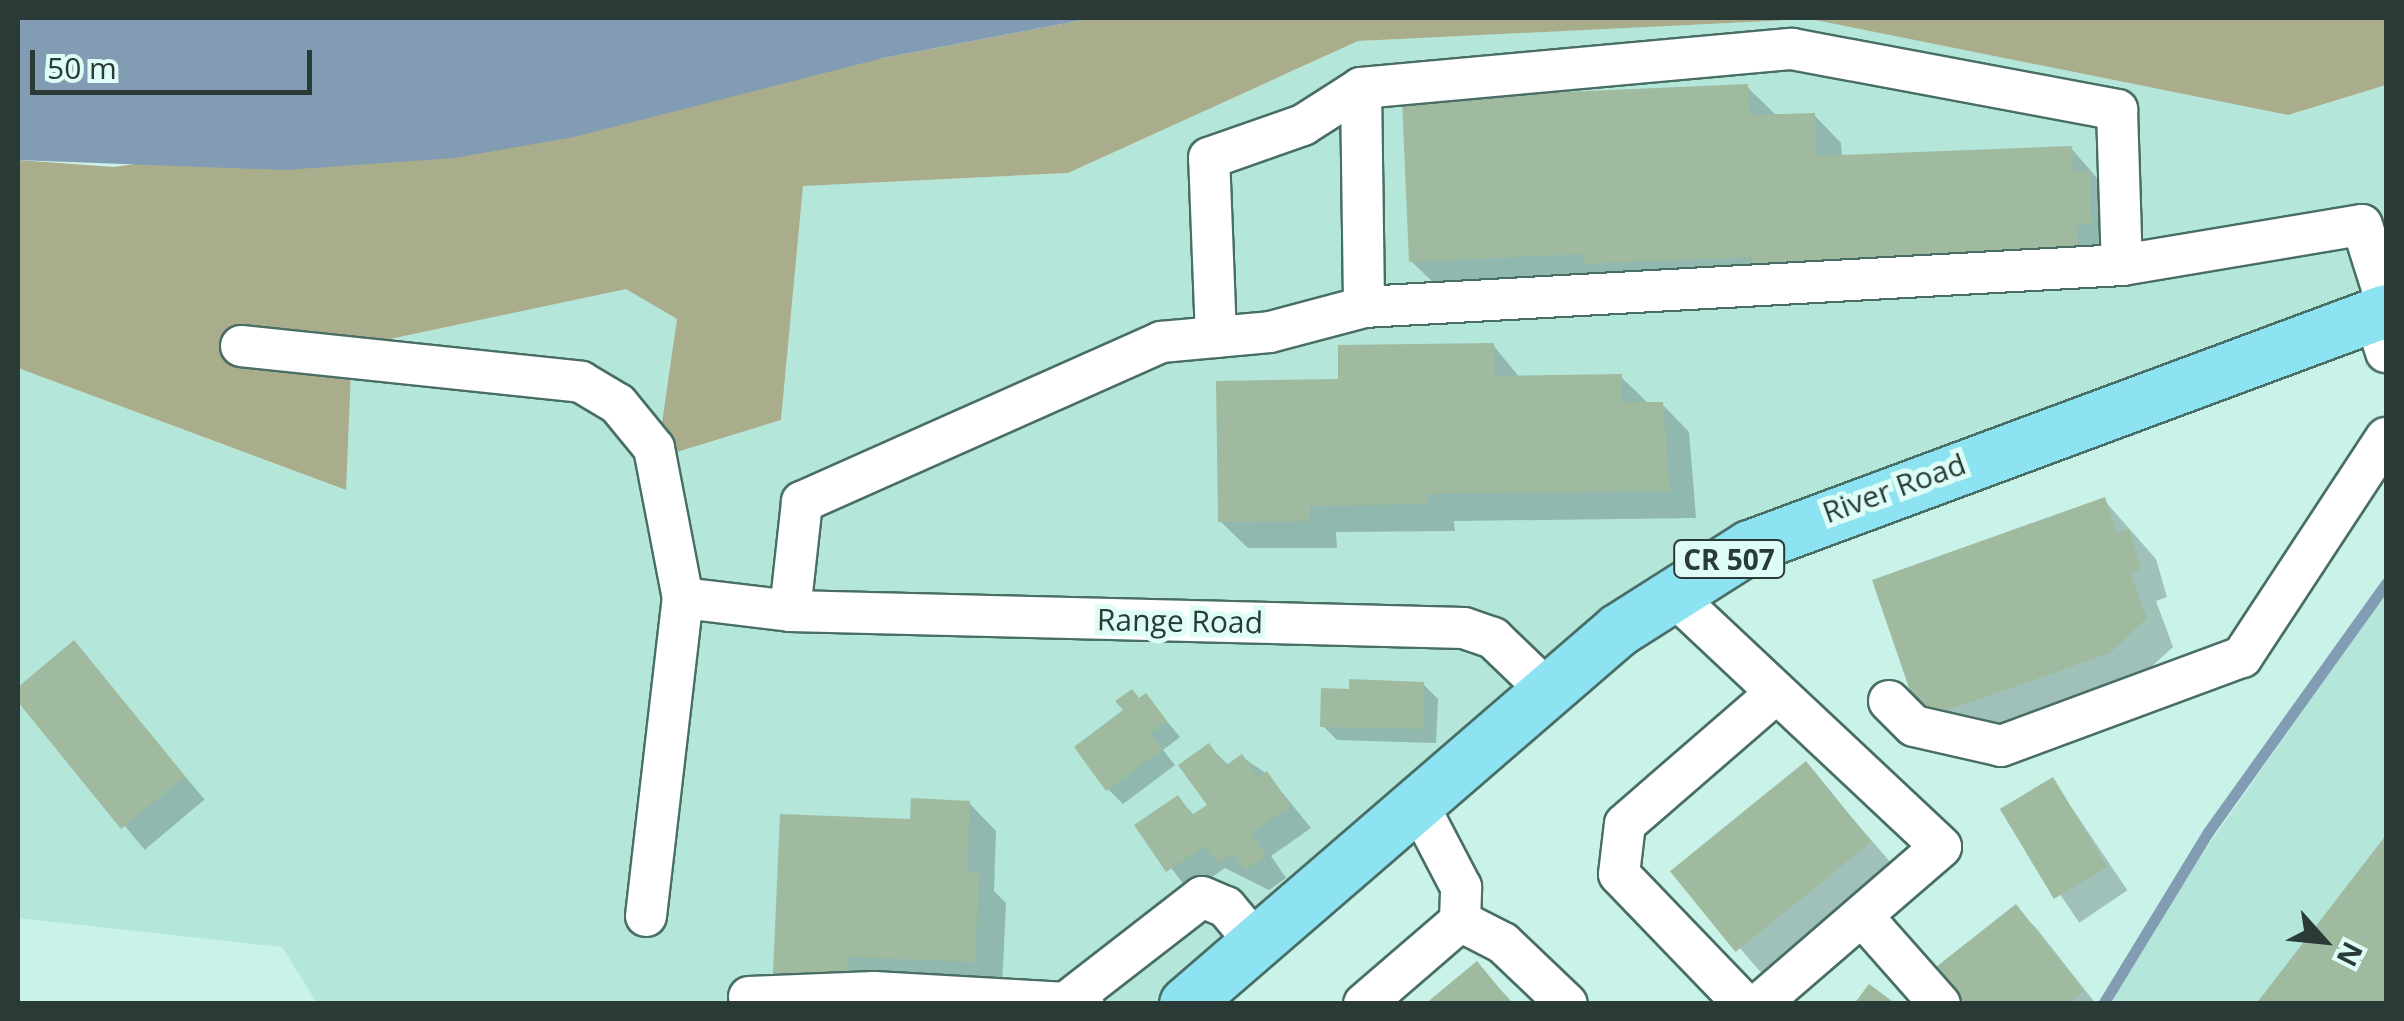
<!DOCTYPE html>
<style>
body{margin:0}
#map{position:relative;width:2404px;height:1021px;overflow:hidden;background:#c9f2e8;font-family:"Open Sans",sans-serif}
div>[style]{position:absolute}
.built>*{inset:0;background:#b4e6da}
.forest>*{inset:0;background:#aaad8b}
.water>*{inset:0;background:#829cb4}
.shadow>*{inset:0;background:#0003;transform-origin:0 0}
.stream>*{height:11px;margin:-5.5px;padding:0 5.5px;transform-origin:5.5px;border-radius:5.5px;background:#829cb4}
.building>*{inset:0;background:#a0baa0;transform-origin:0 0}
.roads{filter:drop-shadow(2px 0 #496e66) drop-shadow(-2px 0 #496e66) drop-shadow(0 2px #496e66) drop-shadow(0 -2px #496e66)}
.minor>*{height:40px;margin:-20px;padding:0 20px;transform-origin:20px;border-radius:20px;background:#fff}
.major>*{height:52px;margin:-26px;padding:0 26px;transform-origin:26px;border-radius:26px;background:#8ee3f3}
span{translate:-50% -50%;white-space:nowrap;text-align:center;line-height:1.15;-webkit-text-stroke:10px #ddfdf6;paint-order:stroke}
.shield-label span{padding:2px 8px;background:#ddfdf6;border:2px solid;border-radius:8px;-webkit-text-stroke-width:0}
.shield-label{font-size:28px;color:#2a3a36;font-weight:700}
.street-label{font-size:30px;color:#2a3a36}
.frame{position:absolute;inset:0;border:20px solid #2a3a36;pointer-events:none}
.north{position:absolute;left:2274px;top:891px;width:100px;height:100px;-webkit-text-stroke:8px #ddfdf6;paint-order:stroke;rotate:117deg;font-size:28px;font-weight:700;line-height:40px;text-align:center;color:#2a3a36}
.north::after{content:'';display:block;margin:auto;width:35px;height:45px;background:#2a3a36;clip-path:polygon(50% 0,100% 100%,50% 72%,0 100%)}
.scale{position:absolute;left:30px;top:50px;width:282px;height:45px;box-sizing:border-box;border:5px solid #2a3a36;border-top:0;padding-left:12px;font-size:30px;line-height:35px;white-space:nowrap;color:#2a3a36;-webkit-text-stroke:8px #ddfdf6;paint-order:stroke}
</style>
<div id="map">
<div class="built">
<i style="clip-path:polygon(1810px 19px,2288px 115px,2386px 85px,2386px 311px,1750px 547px,1186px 1003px,317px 1003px,282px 947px,18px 918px,18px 368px,345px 490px,352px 347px,626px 288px,677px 319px,658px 457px,781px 420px,803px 186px,1068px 173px,1358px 41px)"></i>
<i style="clip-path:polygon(2386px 580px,2386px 1003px,2097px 1004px,2361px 628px)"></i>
</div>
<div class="forest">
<i style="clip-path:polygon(1093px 18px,2386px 18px,2386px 85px,2288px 115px,1810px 19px,1358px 41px,1068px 173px,803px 186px,781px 420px,657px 458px,677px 319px,626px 289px,352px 347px,346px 490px,18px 368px,18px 160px,114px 167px,883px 58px)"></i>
</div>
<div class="water">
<i style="clip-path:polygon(18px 18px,1093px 18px,883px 58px,574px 137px,454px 158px,284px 170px,18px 160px)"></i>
</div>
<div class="shadow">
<i style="clip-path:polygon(1747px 87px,1775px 114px,1814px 115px,1841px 143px,1842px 158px,2071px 148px,2116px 200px,2118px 251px,1439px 288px,1411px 261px)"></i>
<i style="clip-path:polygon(1493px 345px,1520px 378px,1621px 377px,1649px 404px,1662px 404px,1689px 432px,1696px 518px,1454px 521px,1455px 531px,1336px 532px,1337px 548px,1248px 548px,1220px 521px,1341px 382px)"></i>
<i style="clip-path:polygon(2104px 500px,2156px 559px,2167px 597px,2156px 601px,2173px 647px,2137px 680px,1949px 746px,1922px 719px)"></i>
<i style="left:74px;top:644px;width:203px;height:78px;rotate:50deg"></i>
<i style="clip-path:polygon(1423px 684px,1438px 699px,1436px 743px,1337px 740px,1323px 726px)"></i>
<i style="clip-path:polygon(1146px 696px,1180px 737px,1163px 750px,1175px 765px,1123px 804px,1108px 789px)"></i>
<i style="clip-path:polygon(1209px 746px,1229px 766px,1242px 757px,1267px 774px,1311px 828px,1271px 856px,1286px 878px,1269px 890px,1225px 868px,1190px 892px,1138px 826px,1178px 798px,1195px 816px,1210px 806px)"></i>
<i style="left:1806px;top:765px;width:140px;height:170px;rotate:49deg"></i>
<i style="left:2053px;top:780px;width:133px;height:58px;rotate:56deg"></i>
<i style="clip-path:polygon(969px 803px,996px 831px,994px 891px,1006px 903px,1002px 989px,803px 1001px,776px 973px,912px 822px)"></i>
<i style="clip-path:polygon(2386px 839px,2386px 1004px,2259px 1004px)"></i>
<i style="clip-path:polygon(2015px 907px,2037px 929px,2096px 1004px,1968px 1004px)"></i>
<i style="clip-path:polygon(1477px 964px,1514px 1004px,1429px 1004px)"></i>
</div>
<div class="stream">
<i style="left:2103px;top:1004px;width:202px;rotate:-58.6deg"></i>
<i style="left:2208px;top:832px;width:306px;rotate:-54.4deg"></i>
</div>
<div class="building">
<i style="clip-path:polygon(1748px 84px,1750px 115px,1815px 113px,1816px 156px,2072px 146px,2073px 171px,2090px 170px,2091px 224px,2077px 225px,2079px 253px,1752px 268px,1752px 257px,1583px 264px,1583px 254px,1409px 262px,1402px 99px)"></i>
<i style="clip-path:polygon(1494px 343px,1495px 376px,1622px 374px,1622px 402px,1663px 402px,1670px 491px,1428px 494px,1428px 504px,1310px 506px,1310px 521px,1218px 522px,1216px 381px,1338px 379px,1338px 345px)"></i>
<i style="clip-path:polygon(2105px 497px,2117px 533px,2129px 529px,2141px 569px,2130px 573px,2147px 618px,2110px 653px,1920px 720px,1872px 580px)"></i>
<i style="clip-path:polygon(74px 640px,185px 776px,121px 829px,18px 702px,18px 687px)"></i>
<i style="clip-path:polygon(1349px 679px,1424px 682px,1423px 729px,1320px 727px,1321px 688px,1349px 689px)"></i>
<i style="clip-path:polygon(1132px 689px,1139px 698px,1146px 693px,1167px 721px,1150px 734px,1162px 749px,1106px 791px,1074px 747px,1123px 710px,1115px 701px)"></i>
<i style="clip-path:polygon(1209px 743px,1225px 766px,1242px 754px,1258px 777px,1267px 771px,1291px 806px,1251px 833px,1266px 856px,1245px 870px,1233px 853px,1218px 864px,1205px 846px,1166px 872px,1134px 825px,1178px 795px,1192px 815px,1207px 805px,1178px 765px)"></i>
<i style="left:1806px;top:761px;width:104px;height:175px;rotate:51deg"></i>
<i style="left:2053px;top:777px;width:105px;height:62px;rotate:59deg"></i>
<i style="clip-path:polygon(911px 798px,970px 801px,967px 872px,979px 873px,975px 962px,849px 957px,848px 977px,773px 974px,780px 814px,910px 819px)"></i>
<i style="clip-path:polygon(2386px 835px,2386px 1004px,2256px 1004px)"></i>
<i style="clip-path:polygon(2016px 904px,2084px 991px,2068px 1004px,1965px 1004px,1936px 967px)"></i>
<i style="clip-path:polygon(1477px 961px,1512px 1004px,1425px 1004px)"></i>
<i style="clip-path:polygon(1869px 984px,1896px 1004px,1854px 1004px)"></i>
</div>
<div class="roads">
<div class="minor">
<i style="left:1361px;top:88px;width:219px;rotate:89.2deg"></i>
<i style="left:2374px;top:315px;width:39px;rotate:72deg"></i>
<i style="left:1216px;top:337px;width:179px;rotate:-92.2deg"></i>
<i style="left:1209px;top:158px;width:100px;rotate:-19.3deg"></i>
<i style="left:1303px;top:125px;width:69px;rotate:-32.5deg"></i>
<i style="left:1361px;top:88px;width:433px;rotate:-5.2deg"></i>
<i style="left:1792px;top:49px;width:331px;rotate:10.6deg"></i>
<i style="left:2117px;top:110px;width:155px;rotate:88.2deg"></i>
<i style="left:241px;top:346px;width:342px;rotate:6deg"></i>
<i style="left:581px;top:382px;width:43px;rotate:30.7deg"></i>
<i style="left:618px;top:404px;width:57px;rotate:50.7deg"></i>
<i style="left:654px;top:448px;width:153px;rotate:79.1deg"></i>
<i style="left:1672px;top:594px;width:369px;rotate:43.2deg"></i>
<i style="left:1941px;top:847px;width:240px;rotate:139.2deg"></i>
<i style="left:790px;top:611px;width:110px;rotate:-83.7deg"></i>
<i style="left:802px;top:502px;width:393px;rotate:-24deg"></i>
<i style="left:1161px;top:342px;width:109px;rotate:-5.2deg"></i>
<i style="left:1270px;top:332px;width:97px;rotate:-14.9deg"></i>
<i style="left:1364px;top:307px;width:759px;rotate:-3.17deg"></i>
<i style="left:2122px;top:265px;width:243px;rotate:-9.5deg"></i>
<i style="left:2362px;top:225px;width:80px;rotate:72.5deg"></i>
<i style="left:1889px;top:701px;width:35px;rotate:45deg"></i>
<i style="left:1914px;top:726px;width:89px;rotate:12.9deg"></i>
<i style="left:2001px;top:746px;width:257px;rotate:-20.3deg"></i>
<i style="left:2242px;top:657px;width:262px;rotate:-56.7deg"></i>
<i style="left:646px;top:916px;width:320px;rotate:-83.4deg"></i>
<i style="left:683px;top:598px;width:108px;rotate:6.9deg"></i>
<i style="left:790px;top:611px;width:674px;rotate:1.44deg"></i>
<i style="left:1464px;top:628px;width:31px;rotate:19deg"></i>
<i style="left:1493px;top:638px;width:75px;rotate:43.9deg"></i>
<i style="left:1863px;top:917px;width:116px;rotate:48.5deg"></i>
<i style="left:1460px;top:921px;width:48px;rotate:27.1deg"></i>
<i style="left:1503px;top:943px;width:88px;rotate:43.6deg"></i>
<i style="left:749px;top:997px;width:125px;rotate:-2.3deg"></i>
<i style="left:874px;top:992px;width:210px;rotate:3.3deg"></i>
<i style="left:1073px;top:997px;width:163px;rotate:-37.8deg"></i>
<i style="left:1202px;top:897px;width:26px;rotate:23deg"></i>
<i style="left:1226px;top:907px;width:47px;rotate:50.2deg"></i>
<i style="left:1364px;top:1004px;width:127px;rotate:-40.8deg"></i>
<i style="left:1460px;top:921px;width:34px;rotate:-88deg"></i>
<i style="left:1461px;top:887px;width:95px;rotate:-117.6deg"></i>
<i style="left:1744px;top:1004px;width:180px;rotate:-133.9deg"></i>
<i style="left:1619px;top:874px;width:50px;rotate:-83.2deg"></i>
<i style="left:1625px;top:824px;width:196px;rotate:-40.9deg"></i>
</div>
<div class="major">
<i style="left:1186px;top:1004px;width:572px;rotate:-40.82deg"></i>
<i style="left:1619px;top:630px;width:155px;rotate:-32.4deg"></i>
<i style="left:1750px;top:547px;width:678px;rotate:-20.36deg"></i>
</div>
</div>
<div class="shield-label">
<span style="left:1729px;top:559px">CR 507</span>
</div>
<div class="street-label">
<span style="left:1894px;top:488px;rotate:-20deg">River Road</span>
<span style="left:1180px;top:621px;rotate:1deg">Range Road</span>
</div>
<div class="frame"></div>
<div class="north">N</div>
<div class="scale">50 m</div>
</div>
